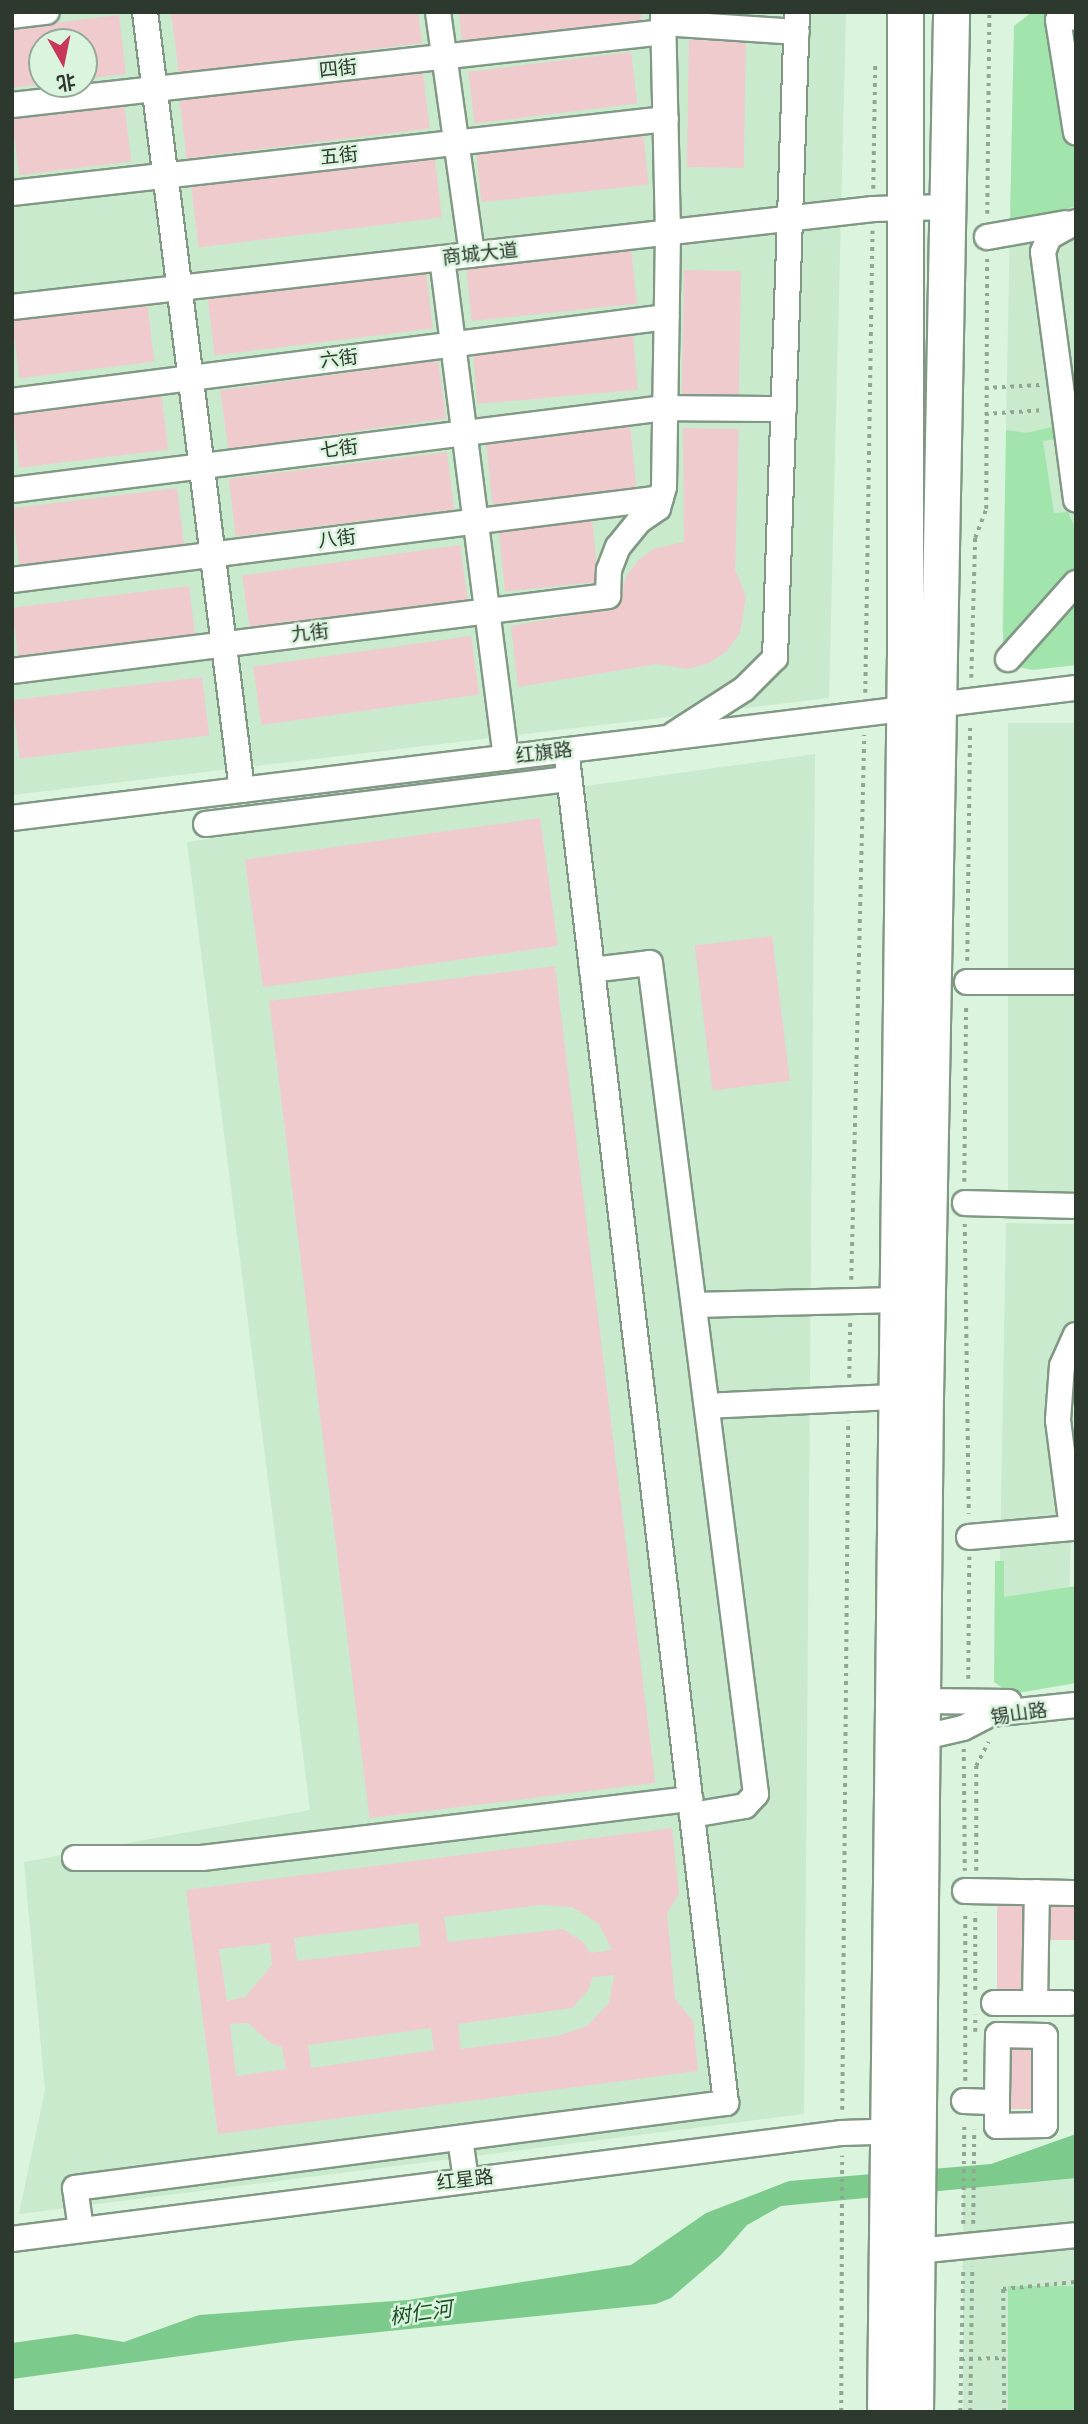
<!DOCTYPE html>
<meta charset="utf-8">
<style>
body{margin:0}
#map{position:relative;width:1088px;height:2424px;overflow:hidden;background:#daf4dd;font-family:Cabin,"Noto Sans SC",sans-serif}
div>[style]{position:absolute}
.built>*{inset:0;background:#c9eacd;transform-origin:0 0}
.green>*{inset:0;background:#a1e5ad;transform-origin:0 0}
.water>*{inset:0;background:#7dcb8c}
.building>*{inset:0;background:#f0cbce;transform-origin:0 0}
.path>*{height:3.5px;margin-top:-1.75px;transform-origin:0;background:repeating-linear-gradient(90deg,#91a594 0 3.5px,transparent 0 8.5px)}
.roads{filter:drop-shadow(2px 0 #819984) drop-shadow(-2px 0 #819984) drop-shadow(0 2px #819984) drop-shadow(0 -2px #819984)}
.minor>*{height:24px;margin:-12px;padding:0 12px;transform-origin:12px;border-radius:12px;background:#fff}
.highway>*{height:35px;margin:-17.5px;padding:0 17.5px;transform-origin:17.5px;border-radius:17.5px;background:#fff}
span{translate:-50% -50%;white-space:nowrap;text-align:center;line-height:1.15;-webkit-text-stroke:5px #daf4dd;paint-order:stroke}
.street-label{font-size:19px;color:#2d382f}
.water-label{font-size:21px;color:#174f26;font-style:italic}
.frame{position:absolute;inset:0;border:14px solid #2d382f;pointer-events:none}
.north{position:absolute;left:28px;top:28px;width:70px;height:70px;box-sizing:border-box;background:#daf4dd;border:2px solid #95a997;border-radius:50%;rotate:171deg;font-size:19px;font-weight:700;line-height:28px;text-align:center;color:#2d382f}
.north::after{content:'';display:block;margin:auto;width:24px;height:32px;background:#c73757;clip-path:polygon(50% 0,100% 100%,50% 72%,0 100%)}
</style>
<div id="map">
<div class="built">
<i style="clip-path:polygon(evenodd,12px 12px,846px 12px,829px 698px,12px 795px,12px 12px,42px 42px,84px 42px,84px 84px,42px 84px,42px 42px)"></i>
<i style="clip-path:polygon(1076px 12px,1076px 665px,1032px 670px,1021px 668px,1002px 630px,1014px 26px,1031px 13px)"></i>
<i style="left:1076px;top:723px;width:473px;height:68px;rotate:90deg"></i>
<i style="clip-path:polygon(815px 754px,804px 2114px,19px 2214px,45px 2090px,24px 1862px,310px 1810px,187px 842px)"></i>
<i style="left:1006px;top:1223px;width:70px;height:408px;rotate:1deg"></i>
<i style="left:1076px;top:2178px;width:234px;height:113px;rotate:90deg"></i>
</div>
<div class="green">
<i style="clip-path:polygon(1076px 12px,1076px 206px,1010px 223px,1014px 26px,1031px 13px)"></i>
<i style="clip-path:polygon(1056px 426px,1057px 439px,1043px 441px,1054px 513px,1068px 512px,1076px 530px,1076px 665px,1032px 670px,1016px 666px,1003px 647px,1006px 430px,1026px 433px)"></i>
<i style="clip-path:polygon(995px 1561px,1004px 1561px,1004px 1597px,1076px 1586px,1076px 1683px,1011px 1694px,994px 1682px)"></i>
<i style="left:1076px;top:2286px;width:126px;height:68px;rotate:90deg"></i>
</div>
<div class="water">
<i style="clip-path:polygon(1076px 2134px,1076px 2178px,781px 2206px,747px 2225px,721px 2255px,671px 2298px,656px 2304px,291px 2341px,12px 2379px,12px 2343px,76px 2334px,124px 2342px,199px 2315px,408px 2300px,631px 2265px,706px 2213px,789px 2181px,991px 2164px)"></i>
</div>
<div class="building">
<i style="clip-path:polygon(171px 12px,418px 12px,422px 43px,179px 74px)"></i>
<i style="clip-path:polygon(459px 12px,641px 12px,642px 20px,462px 41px)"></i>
<i style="clip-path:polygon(119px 15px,126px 74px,84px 79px,84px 42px,42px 42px,42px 84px,12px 88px,12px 28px)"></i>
<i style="left:689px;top:40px;width:57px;height:127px;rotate:1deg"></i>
<i style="left:631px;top:52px;width:52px;height:164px;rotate:83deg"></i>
<i style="left:422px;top:65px;width:64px;height:245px;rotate:83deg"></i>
<i style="left:124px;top:102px;width:60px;height:113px;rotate:83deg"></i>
<i style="left:643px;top:132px;width:53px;height:168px;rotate:84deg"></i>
<i style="left:434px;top:154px;width:64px;height:245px;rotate:83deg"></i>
<i style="left:631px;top:248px;width:56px;height:166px;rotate:84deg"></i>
<i style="left:684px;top:270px;width:57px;height:124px;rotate:1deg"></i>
<i style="left:426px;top:272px;width:57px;height:220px;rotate:83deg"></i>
<i style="left:147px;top:302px;width:60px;height:136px;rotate:83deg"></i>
<i style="left:633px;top:335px;width:55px;height:161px;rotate:85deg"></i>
<i style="left:438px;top:360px;width:59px;height:220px;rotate:82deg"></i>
<i style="left:161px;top:391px;width:59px;height:150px;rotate:83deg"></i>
<i style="left:630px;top:426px;width:64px;height:145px;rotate:84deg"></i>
<i style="clip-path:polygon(683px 428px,739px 429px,735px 569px,746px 597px,740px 633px,727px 651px,709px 663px,688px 669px,657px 664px,518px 687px,511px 626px,619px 607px,626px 576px,638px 561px,653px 549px,684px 542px)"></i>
<i style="left:447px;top:452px;width:58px;height:220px;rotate:83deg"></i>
<i style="left:177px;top:488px;width:59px;height:166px;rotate:83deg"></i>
<i style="left:592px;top:519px;width:63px;height:94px;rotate:84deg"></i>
<i style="left:460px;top:545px;width:59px;height:220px;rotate:82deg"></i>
<i style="left:189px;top:586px;width:59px;height:178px;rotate:83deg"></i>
<i style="left:471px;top:636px;width:59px;height:220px;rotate:82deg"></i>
<i style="left:202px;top:677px;width:59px;height:191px;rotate:83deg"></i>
<i style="left:540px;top:818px;width:129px;height:298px;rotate:82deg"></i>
<i style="left:772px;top:936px;width:146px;height:78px;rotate:83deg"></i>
<i style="left:555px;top:966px;width:823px;height:288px;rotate:83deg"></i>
<i style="clip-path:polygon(evenodd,672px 1828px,679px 1894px,667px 1913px,675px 1999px,693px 2021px,698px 2071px,218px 2134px,186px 1890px,672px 1828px,541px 1905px,572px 1907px,587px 1916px,599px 1924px,612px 1950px,590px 1953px,584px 1943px,563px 1929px,448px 1942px,444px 1917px,541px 1905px,672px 1828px,418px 1923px,421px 1946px,297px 1961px,294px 1938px,418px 1923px,672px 1828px,270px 1943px,272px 1965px,245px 1997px,227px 2001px,219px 1949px,270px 1943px,672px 1828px,614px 1975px,609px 2003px,587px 2026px,558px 2036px,461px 2049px,458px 2024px,572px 2008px,589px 1989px,592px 1977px,614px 1975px,672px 1828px,248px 2023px,270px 2043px,282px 2047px,286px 2069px,236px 2076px,230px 2024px,248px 2023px,672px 1828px,431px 2028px,434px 2050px,311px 2068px,308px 2045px,431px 2028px)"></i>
<i style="left:997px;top:1902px;width:29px;height:93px"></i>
<i style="left:1050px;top:1903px;width:26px;height:37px"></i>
<i style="left:1005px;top:2041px;width:34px;height:68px"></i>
</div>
<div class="path">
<i style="left:873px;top:189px;width:126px;rotate:-89.1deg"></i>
<i style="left:987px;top:214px;width:202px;rotate:-89.4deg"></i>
<i style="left:985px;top:388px;width:56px;rotate:-3.1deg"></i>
<i style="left:985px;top:414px;width:59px;rotate:-3.9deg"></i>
<i style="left:971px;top:678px;width:140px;rotate:-88.4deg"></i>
<i style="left:975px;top:538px;width:31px;rotate:-69deg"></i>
<i style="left:986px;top:509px;width:252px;rotate:-89.8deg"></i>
<i style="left:865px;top:693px;width:462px;rotate:-89.1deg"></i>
<i style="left:967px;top:961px;width:237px;rotate:-89.3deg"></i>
<i style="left:964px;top:1182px;width:178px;rotate:-89.4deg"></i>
<i style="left:965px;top:1224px;width:290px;rotate:89.2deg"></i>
<i style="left:851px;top:1280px;width:545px;rotate:-88.63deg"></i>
<i style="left:849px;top:1378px;width:55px;rotate:-89deg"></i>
<i style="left:968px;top:1679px;width:122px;rotate:-89.5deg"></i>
<i style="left:964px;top:1749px;width:122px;rotate:89.5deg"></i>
<i style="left:976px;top:1871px;width:105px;rotate:-90deg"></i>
<i style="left:976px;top:1766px;width:27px;rotate:-63deg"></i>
<i style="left:975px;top:1990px;width:77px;rotate:-90deg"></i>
<i style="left:975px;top:2032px;width:17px;rotate:-90deg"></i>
<i style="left:965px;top:2081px;width:168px;rotate:-90deg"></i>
<i style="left:842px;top:2110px;width:689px;rotate:-89.5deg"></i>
<i style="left:963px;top:2224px;width:101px;rotate:-89.4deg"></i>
<i style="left:973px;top:2224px;width:94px;rotate:-89.4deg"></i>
<i style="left:961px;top:2359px;width:43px;rotate:-1.3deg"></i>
<i style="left:841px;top:2412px;width:256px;rotate:-89.8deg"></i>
<i style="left:960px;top:2412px;width:145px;rotate:-88.8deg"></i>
<i style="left:970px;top:2412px;width:145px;rotate:-89.2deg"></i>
<i style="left:1004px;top:2412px;width:123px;rotate:-90.5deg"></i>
<i style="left:1003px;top:2289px;width:73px;rotate:-5.5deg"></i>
</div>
<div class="roads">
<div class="minor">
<i style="left:145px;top:12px;width:784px;rotate:82.89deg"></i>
<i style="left:438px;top:12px;width:245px;rotate:82deg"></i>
<i style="left:12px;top:16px;width:35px;rotate:-7deg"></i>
<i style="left:1076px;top:17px;width:18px;rotate:171deg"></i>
<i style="left:1058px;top:20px;width:114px;rotate:80.9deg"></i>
<i style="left:663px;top:23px;width:134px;rotate:3.8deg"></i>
<i style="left:12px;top:105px;width:656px;rotate:-6.39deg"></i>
<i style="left:12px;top:193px;width:658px;rotate:-6.46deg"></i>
<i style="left:1076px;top:222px;width:31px;rotate:151deg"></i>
<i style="left:1049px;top:237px;width:16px;rotate:112deg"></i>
<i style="left:1043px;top:252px;width:250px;rotate:82.4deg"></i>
<i style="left:987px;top:237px;width:80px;rotate:-10deg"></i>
<i style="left:442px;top:258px;width:504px;rotate:82.71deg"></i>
<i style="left:12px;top:307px;width:867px;rotate:-6.49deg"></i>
<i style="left:873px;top:209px;width:75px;rotate:-1.5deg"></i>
<i style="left:12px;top:401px;width:660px;rotate:-7.31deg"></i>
<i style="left:12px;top:490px;width:658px;rotate:-7.16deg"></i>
<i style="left:665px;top:408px;width:119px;rotate:0.5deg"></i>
<i style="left:12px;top:580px;width:654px;rotate:-7.2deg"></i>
<i style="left:1008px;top:659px;width:102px;rotate:-48.2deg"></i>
<i style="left:12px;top:671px;width:601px;rotate:-7.17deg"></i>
<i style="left:608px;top:596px;width:26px;rotate:-88deg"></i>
<i style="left:609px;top:570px;width:25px;rotate:-69deg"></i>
<i style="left:618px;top:547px;width:33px;rotate:-51deg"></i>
<i style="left:639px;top:521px;width:23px;rotate:-34deg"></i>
<i style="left:658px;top:508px;width:22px;rotate:-74deg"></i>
<i style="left:664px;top:487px;width:254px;rotate:-89.1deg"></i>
<i style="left:668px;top:233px;width:221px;rotate:-91.3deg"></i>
<i style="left:674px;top:734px;width:83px;rotate:-32.7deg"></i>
<i style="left:744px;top:689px;width:44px;rotate:-45deg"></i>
<i style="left:775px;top:658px;width:646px;rotate:-88.05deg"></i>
<i style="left:12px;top:818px;width:1072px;rotate:-6.97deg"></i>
<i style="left:206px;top:824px;width:366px;rotate:-7.1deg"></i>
<i style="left:592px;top:970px;width:58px;rotate:-6.9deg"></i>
<i style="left:650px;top:963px;width:838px;rotate:82.73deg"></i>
<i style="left:756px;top:1794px;width:16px;rotate:133deg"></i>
<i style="left:745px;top:1806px;width:54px;rotate:170.4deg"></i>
<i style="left:967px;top:982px;width:109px"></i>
<i style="left:965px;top:1203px;width:111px;rotate:1.5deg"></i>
<i style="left:694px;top:1305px;width:202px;rotate:-1.4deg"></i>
<i style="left:707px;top:1406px;width:205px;rotate:-2.8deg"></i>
<i style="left:969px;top:1537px;width:103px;rotate:-5deg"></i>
<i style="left:1072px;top:1528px;width:109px;rotate:-97.4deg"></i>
<i style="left:1058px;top:1420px;width:54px;rotate:-85.8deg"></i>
<i style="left:1062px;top:1366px;width:34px;rotate:-66deg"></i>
<i style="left:924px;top:1701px;width:85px;rotate:0.7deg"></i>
<i style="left:924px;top:1737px;width:40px;rotate:-13deg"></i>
<i style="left:963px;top:1728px;width:30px;rotate:-27deg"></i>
<i style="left:990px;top:1714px;width:86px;rotate:-6deg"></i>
<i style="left:75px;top:1858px;width:127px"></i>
<i style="left:202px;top:1858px;width:492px;rotate:-6.9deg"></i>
<i style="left:965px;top:1891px;width:108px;rotate:1.1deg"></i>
<i style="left:994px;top:2003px;width:75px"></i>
<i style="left:1035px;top:2003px;width:111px;rotate:-89deg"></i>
<i style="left:964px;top:2101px;width:33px;rotate:2deg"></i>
<i style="left:997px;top:2102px;width:24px;rotate:90deg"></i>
<i style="left:997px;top:2126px;width:48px;rotate:-1.2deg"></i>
<i style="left:1045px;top:2125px;width:89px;rotate:-90deg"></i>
<i style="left:1045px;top:2036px;width:47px;rotate:-178.8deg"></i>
<i style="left:998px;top:2035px;width:67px;rotate:90.9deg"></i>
<i style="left:460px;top:2138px;width:42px;rotate:81.9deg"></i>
<i style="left:81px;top:2229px;width:41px;rotate:-98.3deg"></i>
<i style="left:75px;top:2188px;width:657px;rotate:-7.44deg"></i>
<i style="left:726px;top:2103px;width:1362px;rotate:-96.74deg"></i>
<i style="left:12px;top:2239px;width:837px;rotate:-7.28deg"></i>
<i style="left:842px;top:2133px;width:62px;rotate:-1.8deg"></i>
<i style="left:906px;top:2252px;width:171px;rotate:-5.7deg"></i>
</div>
<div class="highway">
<i style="left:885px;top:2412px;width:1755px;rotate:-89.35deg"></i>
<i style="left:905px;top:657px;width:645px;rotate:-90deg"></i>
<i style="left:915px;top:2412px;width:1016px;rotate:-89.44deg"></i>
<i style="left:925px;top:1396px;width:1384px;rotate:-88.92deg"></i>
</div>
</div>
<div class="street-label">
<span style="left:338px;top:69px;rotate:-6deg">四街</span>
<span style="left:339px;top:156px;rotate:-6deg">五街</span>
<span style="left:480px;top:254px;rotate:-6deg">商城大道</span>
<span style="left:339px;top:359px;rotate:-7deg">六街</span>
<span style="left:339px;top:449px;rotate:-7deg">七街</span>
<span style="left:337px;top:539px;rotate:-7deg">八街</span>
<span style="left:310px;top:633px;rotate:-7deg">九街</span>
<span style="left:544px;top:753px;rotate:-7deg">红旗路</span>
<span style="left:1019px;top:1714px;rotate:-8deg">锡山路</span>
<span style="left:465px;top:2180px;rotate:-7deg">红星路</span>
</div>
<div class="water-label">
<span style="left:421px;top:2313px;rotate:-8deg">树仁河</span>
</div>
<div class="frame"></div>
<div class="north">北</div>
</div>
